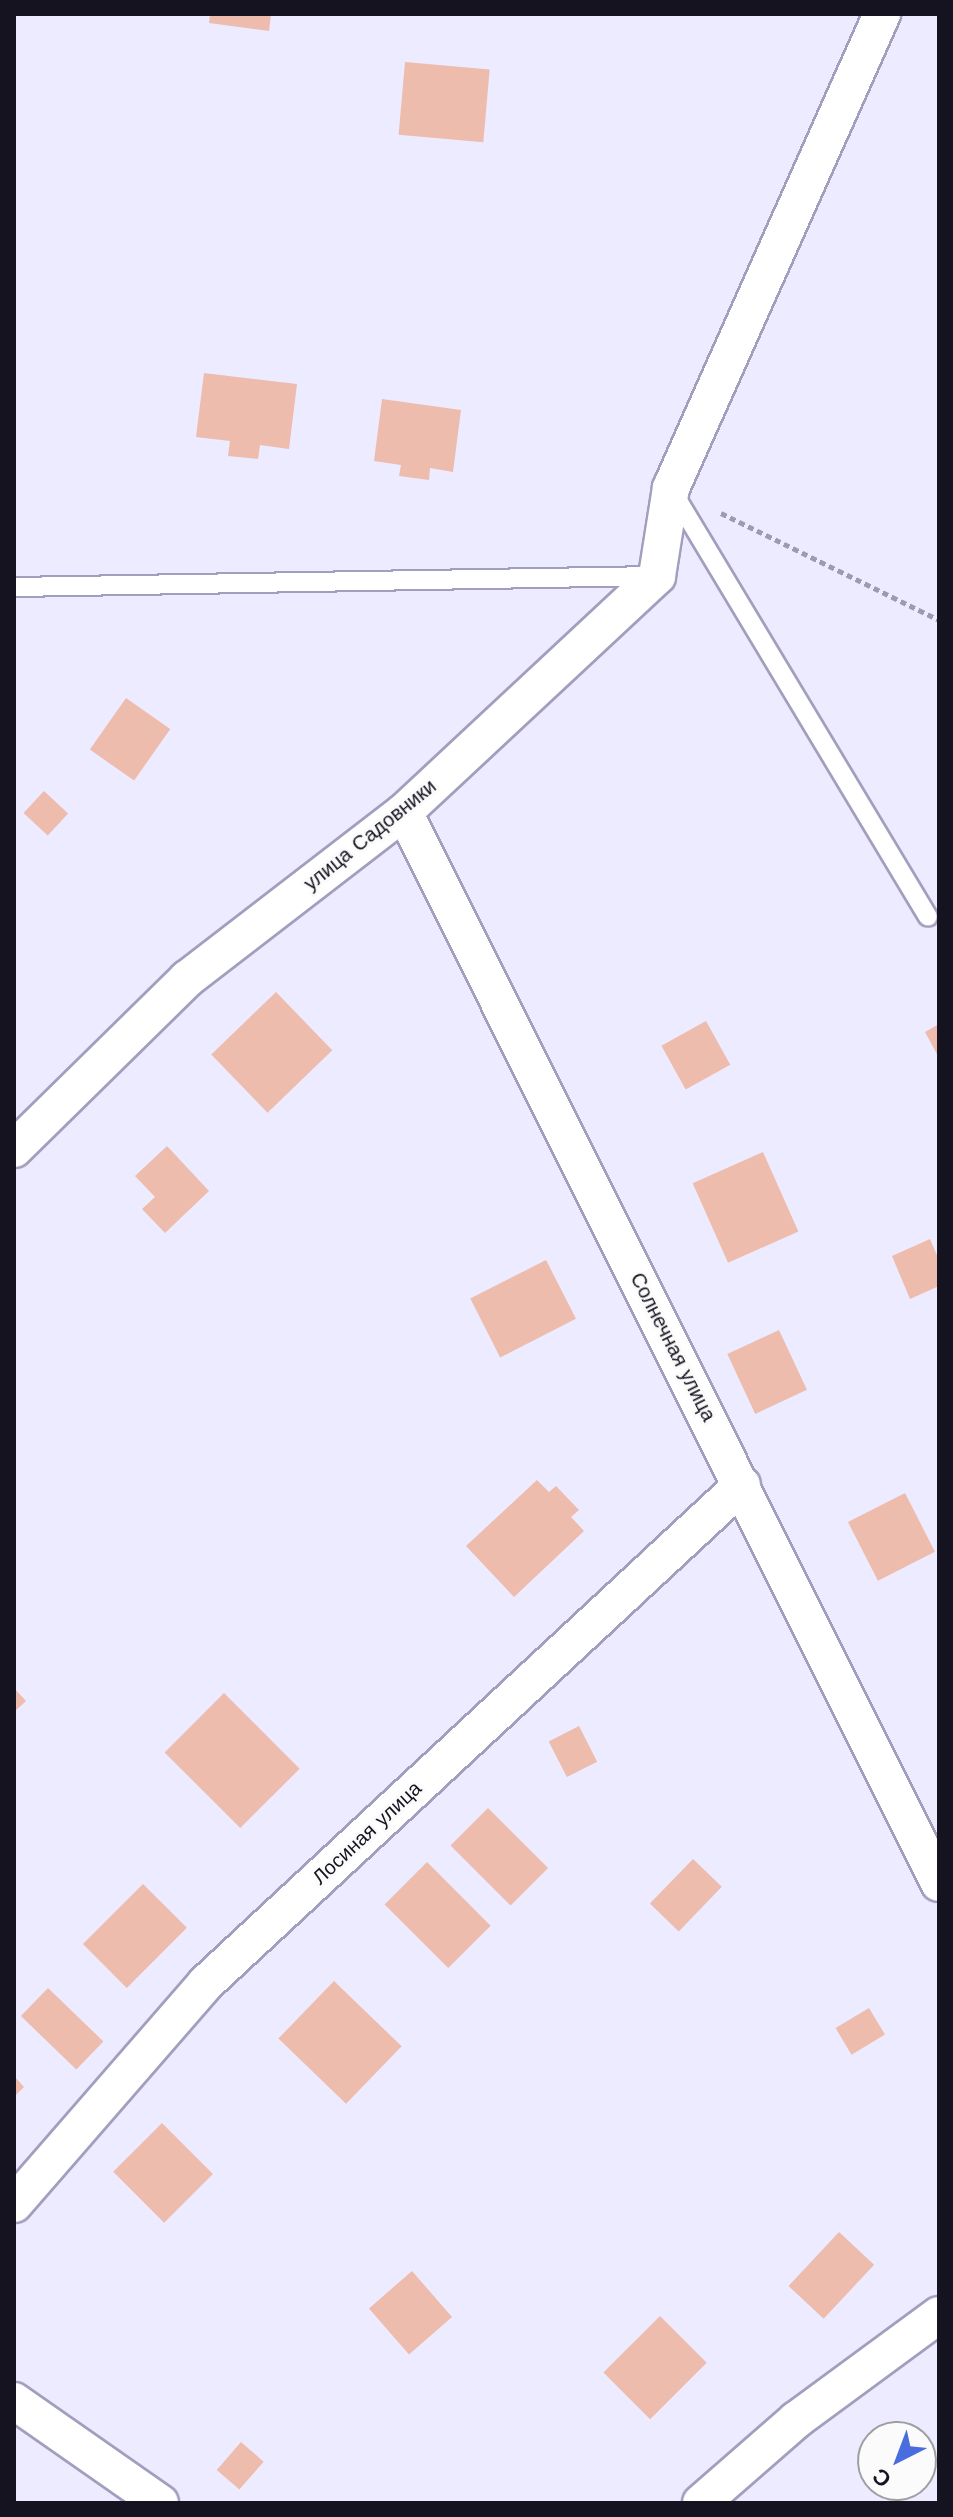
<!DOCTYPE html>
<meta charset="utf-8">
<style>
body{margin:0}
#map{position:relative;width:953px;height:2517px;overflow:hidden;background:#edebff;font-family:"Work Sans",sans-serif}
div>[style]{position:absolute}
.building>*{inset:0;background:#edbcac;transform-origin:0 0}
.path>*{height:5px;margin-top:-2.5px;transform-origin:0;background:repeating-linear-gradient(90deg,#9d9bac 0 6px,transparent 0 10px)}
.roads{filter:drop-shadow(2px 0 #a29ebd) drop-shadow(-2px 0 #a29ebd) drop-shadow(0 2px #a29ebd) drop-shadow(0 -2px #a29ebd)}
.service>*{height:18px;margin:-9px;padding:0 9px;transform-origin:9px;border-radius:9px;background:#fff}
.minor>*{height:36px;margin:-18px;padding:0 18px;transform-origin:18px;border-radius:18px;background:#fff}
span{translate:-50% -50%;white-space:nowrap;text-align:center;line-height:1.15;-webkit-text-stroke:6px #fbfbfb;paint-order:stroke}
.street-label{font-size:20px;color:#15131f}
.frame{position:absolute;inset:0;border:16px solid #15131f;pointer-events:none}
.north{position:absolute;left:857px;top:2421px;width:80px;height:80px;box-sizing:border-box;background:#fbfbfb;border:2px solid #9f9ea3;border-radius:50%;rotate:222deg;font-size:22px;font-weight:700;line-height:32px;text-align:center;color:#15131f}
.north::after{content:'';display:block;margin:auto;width:28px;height:36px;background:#496cdf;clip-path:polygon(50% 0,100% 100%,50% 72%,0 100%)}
</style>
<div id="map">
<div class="building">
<i style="clip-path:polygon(210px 14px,271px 14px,269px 31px,209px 23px)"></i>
<i style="left:405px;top:62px;width:85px;height:73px;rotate:5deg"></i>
<i style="clip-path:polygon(204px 373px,297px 384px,289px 449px,260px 445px,258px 459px,228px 456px,230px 441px,196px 437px)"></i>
<i style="clip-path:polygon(382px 399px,461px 410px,453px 472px,430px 468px,429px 480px,399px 476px,401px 465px,374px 461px)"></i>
<i style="left:126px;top:698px;width:54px;height:63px;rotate:35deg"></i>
<i style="left:44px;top:791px;width:33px;height:30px;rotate:43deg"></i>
<i style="left:276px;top:992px;width:81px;height:90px;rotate:46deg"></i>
<i style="left:706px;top:1021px;width:50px;height:51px;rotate:61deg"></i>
<i style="clip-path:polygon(939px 1024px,939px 1058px,925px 1032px)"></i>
<i style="clip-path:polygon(167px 1146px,209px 1191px,165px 1233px,142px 1209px,155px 1197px,135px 1176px)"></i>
<i style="left:763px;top:1152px;width:87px;height:77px;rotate:66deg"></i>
<i style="clip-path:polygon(930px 1239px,939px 1260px,939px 1286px,910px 1299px,892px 1256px)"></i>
<i style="left:546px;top:1260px;width:66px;height:85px;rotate:63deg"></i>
<i style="left:779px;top:1330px;width:66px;height:57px;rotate:65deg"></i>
<i style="clip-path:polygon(537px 1480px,549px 1492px,556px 1486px,579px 1510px,571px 1517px,584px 1531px,514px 1597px,466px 1546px)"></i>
<i style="left:905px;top:1493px;width:66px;height:64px;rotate:63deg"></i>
<i style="clip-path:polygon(14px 1688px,26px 1701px,14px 1712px)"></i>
<i style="left:224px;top:1693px;width:107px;height:84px;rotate:45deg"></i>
<i style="left:579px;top:1726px;width:40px;height:34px;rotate:63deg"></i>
<i style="left:488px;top:1808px;width:85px;height:53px;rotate:45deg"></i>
<i style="left:693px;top:1859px;width:40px;height:62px;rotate:44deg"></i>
<i style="left:427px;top:1862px;width:90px;height:60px;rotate:45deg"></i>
<i style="left:143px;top:1884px;width:62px;height:85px;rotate:45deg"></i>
<i style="left:334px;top:1981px;width:94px;height:80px;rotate:44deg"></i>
<i style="left:48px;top:1988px;width:77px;height:39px;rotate:44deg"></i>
<i style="left:869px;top:2008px;width:31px;height:39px;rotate:59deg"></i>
<i style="clip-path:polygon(14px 2076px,24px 2087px,14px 2097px)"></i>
<i style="left:162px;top:2123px;width:72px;height:69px;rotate:45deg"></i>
<i style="left:839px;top:2232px;width:48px;height:74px;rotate:43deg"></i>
<i style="left:412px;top:2271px;width:61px;height:57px;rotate:49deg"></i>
<i style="left:660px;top:2316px;width:66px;height:80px;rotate:45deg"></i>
<i style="left:241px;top:2442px;width:30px;height:37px;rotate:41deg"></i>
</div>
<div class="path">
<i style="left:721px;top:513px;width:243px;rotate:26.1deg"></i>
</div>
<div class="roads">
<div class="service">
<i style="left:674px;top:494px;width:493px;rotate:59deg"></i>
<i style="left:14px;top:587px;width:640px;rotate:-0.98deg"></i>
</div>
<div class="minor">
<i style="left:404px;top:812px;width:1197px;rotate:63.46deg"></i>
<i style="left:14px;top:1149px;width:243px;rotate:-44.5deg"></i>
<i style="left:187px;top:979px;width:274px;rotate:-37.6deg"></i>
<i style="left:404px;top:812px;width:346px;rotate:-43deg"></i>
<i style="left:657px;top:576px;width:89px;rotate:-81deg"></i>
<i style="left:671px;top:488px;width:519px;rotate:-66deg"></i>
<i style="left:14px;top:2204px;width:291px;rotate:-49deg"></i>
<i style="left:205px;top:1984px;width:733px;rotate:-42.9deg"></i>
<i style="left:14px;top:2401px;width:178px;rotate:34.9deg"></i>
<i style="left:701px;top:2503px;width:126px;rotate:-41.1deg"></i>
<i style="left:796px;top:2420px;width:177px;rotate:-36.3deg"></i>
</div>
</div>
<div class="street-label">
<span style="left:370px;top:835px;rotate:-39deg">улица Садовники</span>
<span style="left:673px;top:1347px;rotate:63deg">Солнечная улица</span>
<span style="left:367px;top:1833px;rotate:-43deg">Лосиная улица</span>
</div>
<div class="frame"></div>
<div class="north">С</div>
</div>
